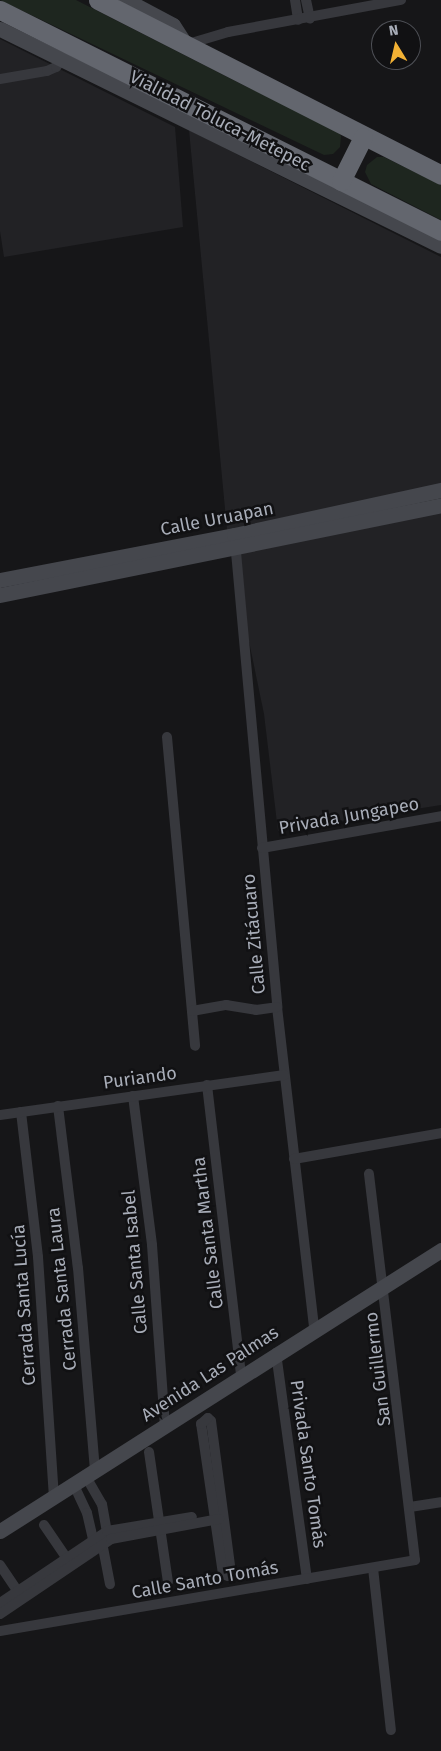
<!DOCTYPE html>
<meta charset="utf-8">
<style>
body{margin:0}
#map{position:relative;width:441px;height:1751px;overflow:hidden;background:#161618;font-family:"Fira Sans",sans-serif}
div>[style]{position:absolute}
.built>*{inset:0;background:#222225}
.green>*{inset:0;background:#1e261f}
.street>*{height:10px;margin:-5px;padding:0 5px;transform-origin:5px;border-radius:5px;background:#37383d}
.secondary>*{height:15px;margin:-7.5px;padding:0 7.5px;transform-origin:7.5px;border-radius:7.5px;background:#45474d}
.highway>*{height:19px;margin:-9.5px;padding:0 9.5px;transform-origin:9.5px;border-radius:9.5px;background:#63666e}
span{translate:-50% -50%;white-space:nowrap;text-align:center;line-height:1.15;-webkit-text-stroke:5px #111113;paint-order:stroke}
.street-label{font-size:18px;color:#a8adb8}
.north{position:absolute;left:371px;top:20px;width:50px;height:50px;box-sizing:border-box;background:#111113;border:1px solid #4d4f55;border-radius:50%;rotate:351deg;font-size:14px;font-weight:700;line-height:20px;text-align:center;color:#a8adb8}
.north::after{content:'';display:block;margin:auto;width:18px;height:22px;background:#f2b134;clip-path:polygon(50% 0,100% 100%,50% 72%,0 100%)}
</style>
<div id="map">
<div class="built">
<i style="clip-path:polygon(0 39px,175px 127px,183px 227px,4px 257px,0 231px)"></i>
<i style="clip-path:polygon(189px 130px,441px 257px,441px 805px,278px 831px,264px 714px,228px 540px)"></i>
</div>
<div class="green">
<i style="clip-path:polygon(0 0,76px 0,245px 86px,335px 127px,341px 136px,340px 147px,333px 154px,324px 155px)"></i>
<i style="clip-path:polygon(377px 157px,384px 157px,441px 185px,441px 220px,371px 184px,365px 172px,367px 165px)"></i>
</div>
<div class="street">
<i style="left:295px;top:0;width:20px;rotate:81deg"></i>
<i style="left:306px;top:0;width:19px;rotate:78deg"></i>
<i style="left:188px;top:44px;width:42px;rotate:-16.7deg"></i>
<i style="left:228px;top:32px;width:176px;rotate:-10.5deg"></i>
<i style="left:0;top:79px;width:48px;rotate:-9.7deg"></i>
<i style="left:47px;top:71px;width:10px;rotate:-24deg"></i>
<i style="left:56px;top:67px;width:14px;rotate:-51deg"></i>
<i style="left:235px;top:541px;width:468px;rotate:84.8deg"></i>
<i style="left:277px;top:1007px;width:324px;rotate:83.4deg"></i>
<i style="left:167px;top:737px;width:310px;rotate:84.8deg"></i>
<i style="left:262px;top:848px;width:182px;rotate:-10.1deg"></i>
<i style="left:192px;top:1011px;width:35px;rotate:-10deg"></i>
<i style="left:226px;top:1005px;width:30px;rotate:9deg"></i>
<i style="left:256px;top:1010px;width:21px;rotate:-8deg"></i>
<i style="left:207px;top:1085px;width:293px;rotate:83.3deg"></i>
<i style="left:133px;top:1096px;width:150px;rotate:82.7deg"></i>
<i style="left:152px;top:1245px;width:180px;rotate:85.9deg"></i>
<i style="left:58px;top:1106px;width:163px;rotate:83deg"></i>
<i style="left:78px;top:1268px;width:202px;rotate:85.2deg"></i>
<i style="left:21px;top:1112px;width:146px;rotate:83.3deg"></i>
<i style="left:38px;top:1257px;width:240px;rotate:86.2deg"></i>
<i style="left:0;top:1115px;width:287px;rotate:-8deg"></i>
<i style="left:294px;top:1159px;width:149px;rotate:-10deg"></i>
<i style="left:276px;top:1353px;width:228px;rotate:82.2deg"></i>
<i style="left:208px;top:1418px;width:4px;rotate:45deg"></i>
<i style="left:211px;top:1421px;width:153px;rotate:82.5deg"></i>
<i style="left:231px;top:1573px;width:4px;rotate:135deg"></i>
<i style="left:228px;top:1576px;width:5px;rotate:-158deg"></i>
<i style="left:223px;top:1574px;width:152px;rotate:-98.3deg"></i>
<i style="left:201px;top:1424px;width:9px;rotate:-41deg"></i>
<i style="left:149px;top:1452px;width:131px;rotate:81.7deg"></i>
<i style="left:85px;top:1475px;width:34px;rotate:60deg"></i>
<i style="left:102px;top:1504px;width:27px;rotate:80deg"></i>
<i style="left:73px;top:1483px;width:33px;rotate:65deg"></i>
<i style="left:87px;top:1513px;width:27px;rotate:77deg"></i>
<i style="left:410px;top:1507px;width:31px;rotate:-9deg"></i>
<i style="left:44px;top:1525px;width:46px;rotate:55.6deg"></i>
<i style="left:101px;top:1537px;width:48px;rotate:79.2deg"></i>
<i style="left:0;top:1565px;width:36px;rotate:56deg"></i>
<i style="left:373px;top:1568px;width:163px;rotate:83.7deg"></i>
<i style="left:0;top:1603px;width:129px;rotate:-33.9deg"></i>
<i style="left:107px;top:1531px;width:86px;rotate:-9.4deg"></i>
<i style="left:0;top:1614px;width:134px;rotate:-34deg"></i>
<i style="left:111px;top:1539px;width:110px;rotate:-10.5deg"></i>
<i style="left:0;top:1631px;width:421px;rotate:-9.7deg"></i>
<i style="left:415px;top:1560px;width:389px;rotate:-96.8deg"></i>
</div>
<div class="secondary">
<i style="left:126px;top:0;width:53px;rotate:28deg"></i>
<i style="left:173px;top:25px;width:20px;rotate:57deg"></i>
<i style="left:0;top:29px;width:491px;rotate:26.2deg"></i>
<i style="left:0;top:580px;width:238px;rotate:-10.9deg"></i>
<i style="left:234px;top:535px;width:212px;rotate:-12.3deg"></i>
<i style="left:0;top:595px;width:450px;rotate:-11.5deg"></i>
<i style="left:0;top:1531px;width:523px;rotate:-32.5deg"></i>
</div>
<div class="highway">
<i style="left:98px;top:0;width:385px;rotate:27deg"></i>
<i style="left:0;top:10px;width:493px;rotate:26.6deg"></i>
<i style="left:341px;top:181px;width:49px;rotate:-63.4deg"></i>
</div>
<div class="street-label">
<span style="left:220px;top:121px;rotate:27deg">Vialidad Toluca-Metepec</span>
<span style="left:217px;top:519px;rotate:-11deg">Calle Uruapan</span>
<span style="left:349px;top:816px;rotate:-10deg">Privada Jungapeo</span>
<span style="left:254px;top:934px;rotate:-95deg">Calle Zitácuaro</span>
<span style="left:140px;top:1078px;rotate:-8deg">Puriando</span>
<span style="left:208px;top:1233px;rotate:-97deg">Calle Santa Martha</span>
<span style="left:135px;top:1262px;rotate:-95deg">Calle Santa Isabel</span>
<span style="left:62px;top:1289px;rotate:-96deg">Cerrada Santa Laura</span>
<span style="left:24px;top:1305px;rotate:-94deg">Cerrada Santa Lucía</span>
<span style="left:378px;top:1369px;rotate:-97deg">San Guillermo</span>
<span style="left:210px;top:1374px;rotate:-33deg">Avenida Las Palmas</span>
<span style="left:308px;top:1464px;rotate:82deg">Privada Santo Tomás</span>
<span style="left:205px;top:1580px;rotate:-10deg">Calle Santo Tomás</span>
</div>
<div class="north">N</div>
</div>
